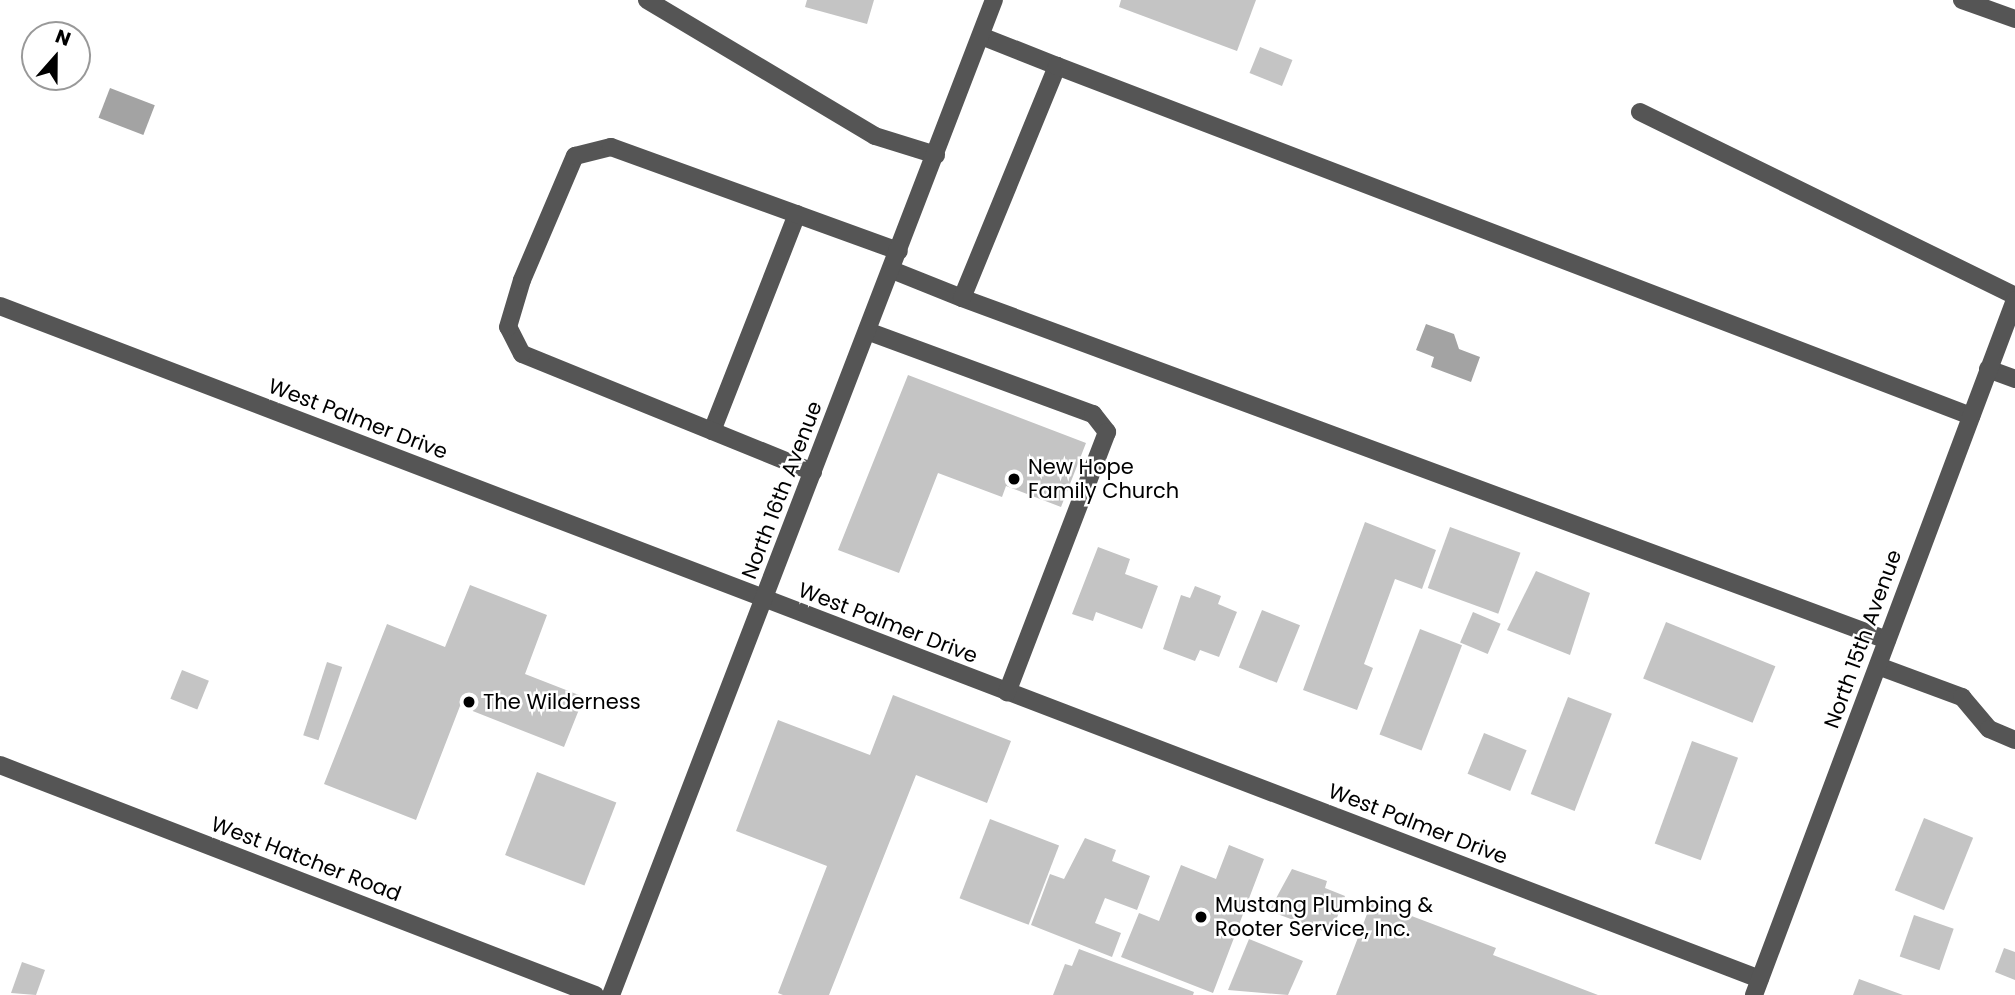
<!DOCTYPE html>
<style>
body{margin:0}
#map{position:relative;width:2015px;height:995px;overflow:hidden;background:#fff;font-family:Poppins,sans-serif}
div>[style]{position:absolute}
.water>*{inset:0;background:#a3a3a3;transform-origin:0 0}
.building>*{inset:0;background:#c4c4c4;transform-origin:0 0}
.minor>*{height:18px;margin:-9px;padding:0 9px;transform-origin:9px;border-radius:9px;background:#555}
.dots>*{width:19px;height:19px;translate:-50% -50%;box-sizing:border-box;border:4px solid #fff;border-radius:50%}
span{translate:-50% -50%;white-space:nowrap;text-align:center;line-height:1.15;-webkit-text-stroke:5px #fff;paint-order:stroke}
.street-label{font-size:21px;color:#000}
.poi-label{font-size:21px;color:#000}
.left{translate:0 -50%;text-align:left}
.north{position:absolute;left:21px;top:21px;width:70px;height:70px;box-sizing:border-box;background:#fff;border:2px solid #999;border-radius:50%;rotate:21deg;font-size:19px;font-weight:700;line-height:28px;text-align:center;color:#000}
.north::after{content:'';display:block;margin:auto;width:24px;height:32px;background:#000;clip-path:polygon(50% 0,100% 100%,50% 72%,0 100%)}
</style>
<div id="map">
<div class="water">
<i style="left:110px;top:88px;width:48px;height:32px;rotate:21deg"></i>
<i style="clip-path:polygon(1426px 324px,1454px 334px,1459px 349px,1480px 357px,1471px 382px,1431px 367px,1434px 357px,1416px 350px)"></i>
</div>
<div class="building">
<i style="clip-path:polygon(807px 0,874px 0,867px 24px,805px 7px)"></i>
<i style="clip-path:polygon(1121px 0,1256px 0,1237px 51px,1119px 7px)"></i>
<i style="left:1260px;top:47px;width:35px;height:28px;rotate:22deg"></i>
<i style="clip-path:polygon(908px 375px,1086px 443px,1061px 507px,1006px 486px,1002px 497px,938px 473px,899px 573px,838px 550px)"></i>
<i style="clip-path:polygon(1365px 522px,1436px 550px,1422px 589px,1395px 579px,1364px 664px,1373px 668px,1357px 710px,1303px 690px)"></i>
<i style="left:1450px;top:527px;width:75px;height:65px;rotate:20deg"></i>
<i style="clip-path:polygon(1098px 547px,1130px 559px,1125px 574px,1158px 586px,1142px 629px,1096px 612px,1093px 621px,1072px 614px)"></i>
<i style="clip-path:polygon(1536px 571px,1590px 593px,1570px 655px,1507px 630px)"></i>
<i style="clip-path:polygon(470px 585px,547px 615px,525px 674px,584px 697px,564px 747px,460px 706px,416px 820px,324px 784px,387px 624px,445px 647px)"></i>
<i style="clip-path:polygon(1195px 586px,1221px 596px,1218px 604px,1237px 612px,1219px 657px,1200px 650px,1195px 661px,1163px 649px,1181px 595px,1190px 598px)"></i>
<i style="left:1262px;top:610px;width:41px;height:62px;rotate:22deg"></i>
<i style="left:1473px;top:612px;width:30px;height:33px;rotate:23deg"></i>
<i style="left:1666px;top:622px;width:118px;height:61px;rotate:22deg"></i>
<i style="left:1420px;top:629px;width:45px;height:113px;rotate:21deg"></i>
<i style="left:327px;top:662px;width:16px;height:77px;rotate:18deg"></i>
<i style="left:182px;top:670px;width:29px;height:31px;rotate:22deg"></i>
<i style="clip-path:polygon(893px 695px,1011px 741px,987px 803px,916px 775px,829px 995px,783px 995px,778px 993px,827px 866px,736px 831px,778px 720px,870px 755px)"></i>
<i style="left:1568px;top:697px;width:47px;height:104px;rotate:21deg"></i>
<i style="left:1484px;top:733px;width:46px;height:44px;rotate:22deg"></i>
<i style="left:1692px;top:741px;width:49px;height:109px;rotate:20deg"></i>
<i style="left:537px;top:772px;width:85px;height:89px;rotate:21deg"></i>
<i style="left:1924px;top:818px;width:53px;height:78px;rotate:22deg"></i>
<i style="left:990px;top:819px;width:74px;height:85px;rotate:21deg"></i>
<i style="clip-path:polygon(1085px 838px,1116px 850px,1112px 861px,1150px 876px,1137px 910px,1105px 898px,1095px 923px,1121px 933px,1112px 957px,1031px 925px,1050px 874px,1064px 879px)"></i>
<i style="clip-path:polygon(1229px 845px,1264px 859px,1213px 993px,1121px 957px,1139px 913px,1159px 921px,1181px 865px,1216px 879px)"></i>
<i style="clip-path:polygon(1292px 869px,1327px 881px,1325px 888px,1345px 896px,1331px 934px,1269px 911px)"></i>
<i style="clip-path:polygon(1372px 901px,1496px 948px,1493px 955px,1598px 995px,1336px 995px)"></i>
<i style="left:1914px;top:915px;width:42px;height:44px;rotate:19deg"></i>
<i style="clip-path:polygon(1249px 939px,1303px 961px,1288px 995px,1228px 990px)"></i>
<i style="clip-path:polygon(2004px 948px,2015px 952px,2015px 980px,1995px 972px)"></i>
<i style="clip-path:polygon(1079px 949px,1194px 992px,1193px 995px,1053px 995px,1065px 964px,1072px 966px)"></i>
<i style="clip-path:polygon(22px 962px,45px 970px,36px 995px,11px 993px)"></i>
<i style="clip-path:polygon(1859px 979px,1903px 995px,1853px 995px)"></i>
</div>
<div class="minor">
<i style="left:647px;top:0;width:265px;rotate:30.8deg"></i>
<i style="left:875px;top:136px;width:64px;rotate:17.3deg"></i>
<i style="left:1962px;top:0;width:56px;rotate:19.7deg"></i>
<i style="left:981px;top:36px;width:82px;rotate:21.5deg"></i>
<i style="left:1640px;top:112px;width:418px;rotate:26.1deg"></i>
<i style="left:892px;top:270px;width:75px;rotate:21.8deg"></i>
<i style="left:0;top:306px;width:1884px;rotate:20.93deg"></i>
<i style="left:867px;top:331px;width:241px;rotate:20.2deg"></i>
<i style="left:1093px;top:414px;width:23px;rotate:52deg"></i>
<i style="left:1107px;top:432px;width:279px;rotate:111deg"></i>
<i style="left:1988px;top:369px;width:29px;rotate:20deg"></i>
<i style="left:712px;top:431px;width:233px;rotate:-68.6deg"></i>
<i style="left:813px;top:472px;width:314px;rotate:-157.9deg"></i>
<i style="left:522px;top:354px;width:30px;rotate:-117deg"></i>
<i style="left:508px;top:327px;width:49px;rotate:-73.4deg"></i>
<i style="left:522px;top:280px;width:135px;rotate:-66.9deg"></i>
<i style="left:575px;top:156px;width:37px;rotate:-14deg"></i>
<i style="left:611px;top:147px;width:306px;rotate:19.9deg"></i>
<i style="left:1887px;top:640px;width:986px;rotate:-159.71deg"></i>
<i style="left:962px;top:298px;width:251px;rotate:-67.7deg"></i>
<i style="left:1057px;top:66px;width:979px;rotate:20.95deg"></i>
<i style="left:1878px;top:666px;width:90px;rotate:20.3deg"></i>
<i style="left:1962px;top:697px;width:42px;rotate:49.8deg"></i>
<i style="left:1989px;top:729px;width:28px;rotate:23deg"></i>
<i style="left:0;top:765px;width:638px;rotate:21.13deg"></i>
<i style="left:611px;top:995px;width:1066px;rotate:-68.95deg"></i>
<i style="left:1754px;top:995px;width:742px;rotate:-69.42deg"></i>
</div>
<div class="dots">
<i style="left:1014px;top:479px;background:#000"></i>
<i style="left:469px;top:702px;background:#000"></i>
<i style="left:1201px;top:917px;background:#000"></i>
</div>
<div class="street-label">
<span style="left:358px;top:419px;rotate:21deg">West Palmer Drive</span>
<span style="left:782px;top:490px;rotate:-69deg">North 16th Avenue</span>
<span style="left:888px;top:623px;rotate:21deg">West Palmer Drive</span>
<span style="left:1863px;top:639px;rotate:-70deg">North 15th Avenue</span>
<span style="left:1418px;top:824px;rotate:21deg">West Palmer Drive</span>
<span style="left:306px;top:859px;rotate:21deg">West Hatcher Road</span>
</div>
<div class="poi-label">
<span class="left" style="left:1028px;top:479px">New Hope<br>Family Church</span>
<span class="left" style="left:483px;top:702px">The Wilderness</span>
<span class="left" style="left:1215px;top:917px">Mustang Plumbing &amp;<br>Rooter Service, Inc.</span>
</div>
<div class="north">N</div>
</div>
